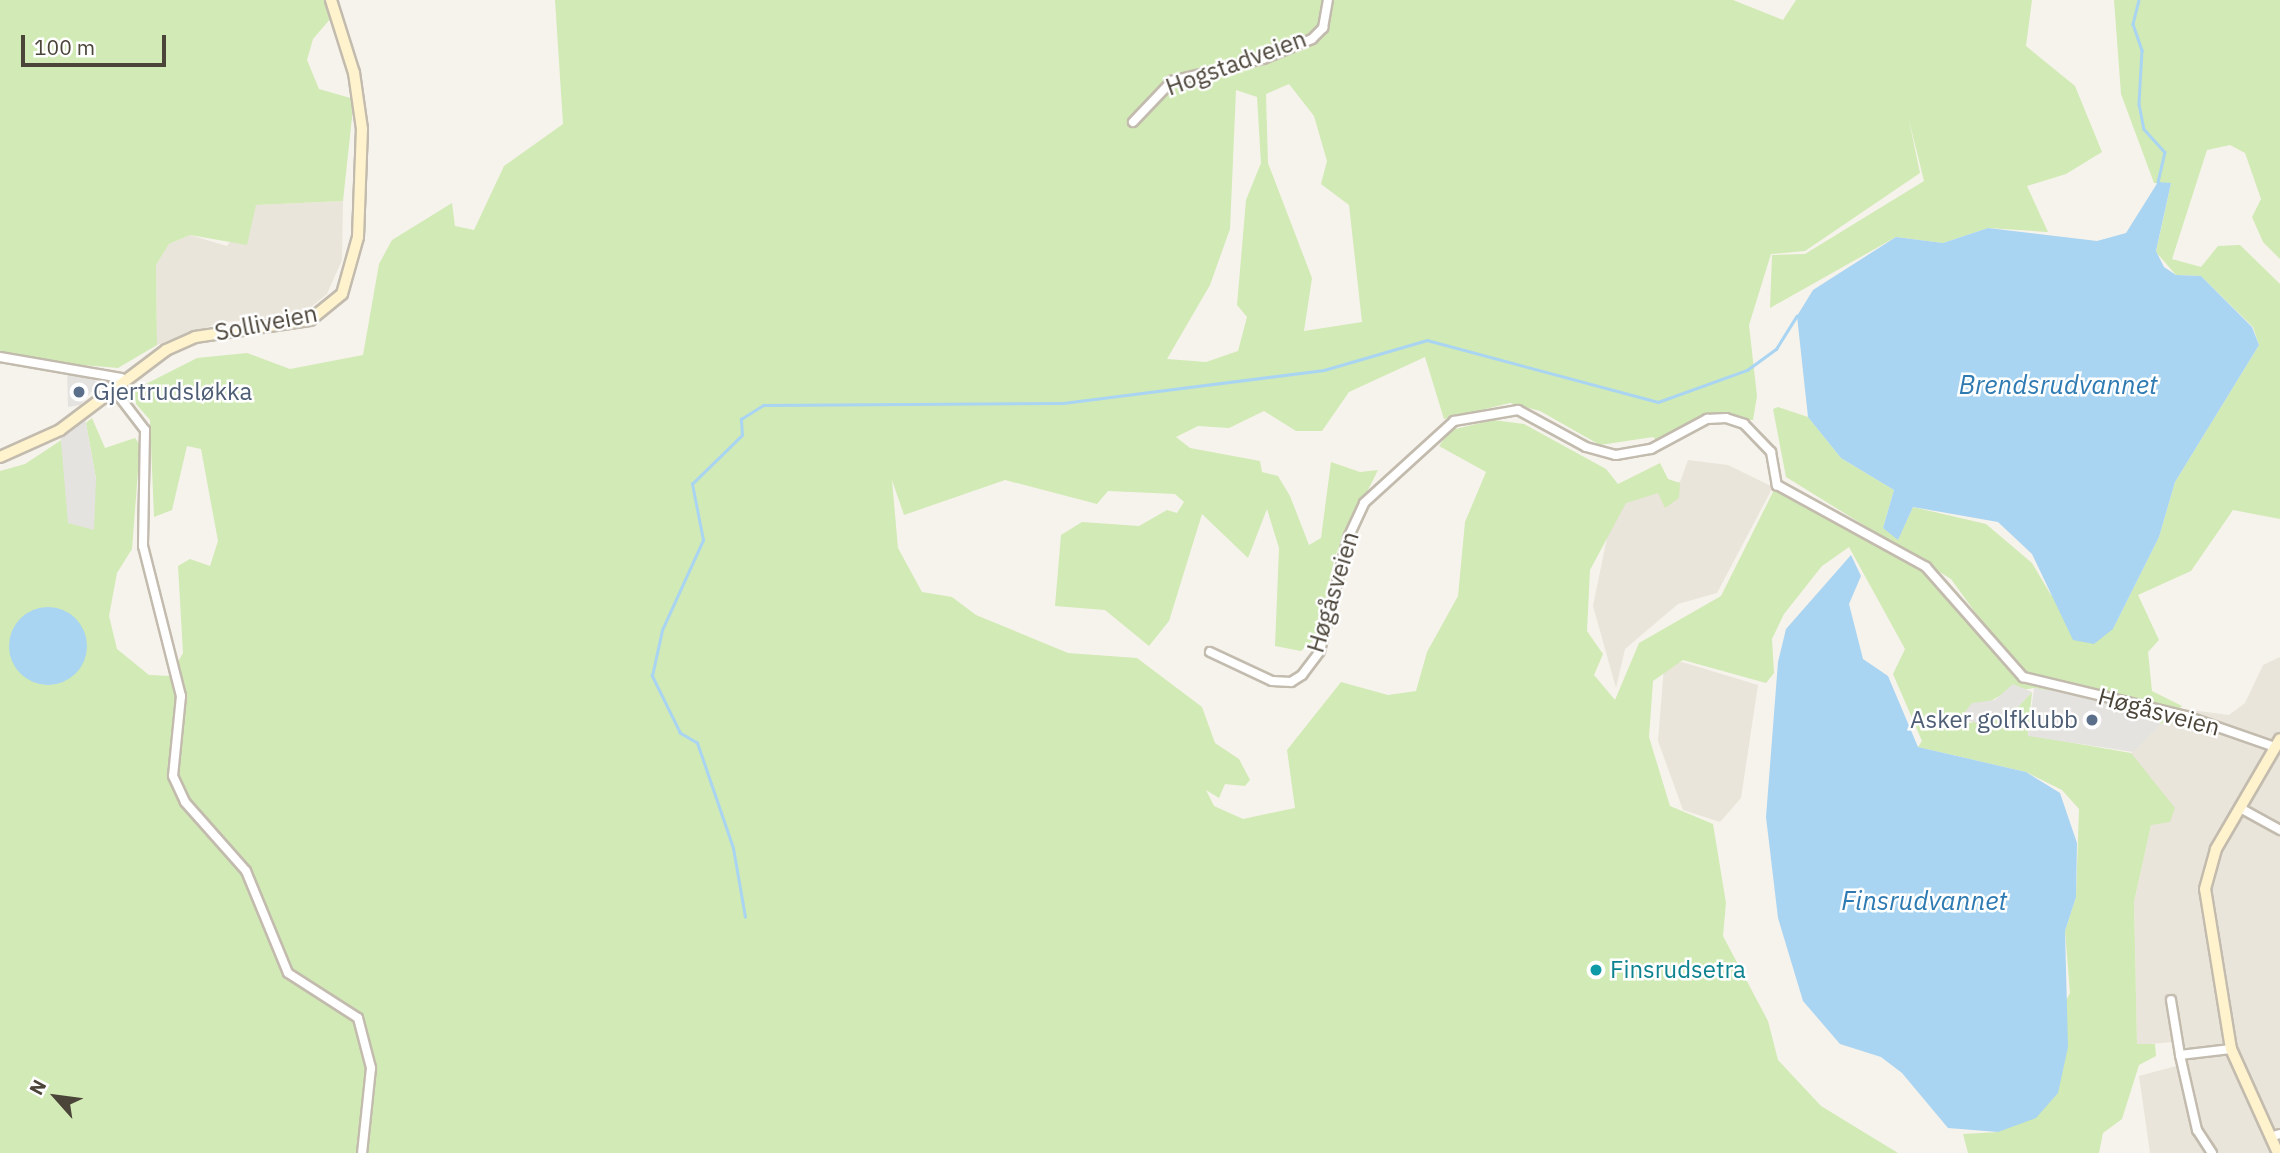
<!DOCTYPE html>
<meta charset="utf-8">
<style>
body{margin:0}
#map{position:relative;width:2280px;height:1153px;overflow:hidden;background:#f6f3ec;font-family:"IBM Plex Sans",sans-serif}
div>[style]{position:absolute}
.residential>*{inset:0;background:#eae5da}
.green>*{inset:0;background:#d2eab5}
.parking>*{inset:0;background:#e5e3e0}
.water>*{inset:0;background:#a9d4f2}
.round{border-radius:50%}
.stream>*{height:2.5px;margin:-1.25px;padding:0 1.25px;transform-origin:1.25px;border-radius:1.25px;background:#a9d4f2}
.roads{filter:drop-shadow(2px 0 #c2bbae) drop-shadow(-2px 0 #c2bbae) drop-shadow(0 2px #c2bbae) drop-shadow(0 -2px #c2bbae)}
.street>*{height:8px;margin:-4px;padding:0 4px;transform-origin:4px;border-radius:4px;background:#fff}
.secondary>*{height:10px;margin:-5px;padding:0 5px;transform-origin:5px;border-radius:5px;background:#fff3cd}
.dots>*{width:19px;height:19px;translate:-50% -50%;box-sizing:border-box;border:4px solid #fff;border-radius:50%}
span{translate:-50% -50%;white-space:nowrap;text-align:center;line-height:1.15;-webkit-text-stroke:5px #fff;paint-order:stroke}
.street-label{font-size:24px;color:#4b4439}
.service-label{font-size:24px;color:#4e5e75}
.left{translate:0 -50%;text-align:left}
.right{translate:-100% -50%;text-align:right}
.culture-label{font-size:24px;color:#0d838f}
.water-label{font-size:26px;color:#2e7ab2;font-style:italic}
.north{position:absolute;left:21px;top:1062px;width:70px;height:70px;-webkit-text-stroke:5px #fff;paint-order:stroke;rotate:298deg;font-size:19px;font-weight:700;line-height:28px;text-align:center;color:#4b4439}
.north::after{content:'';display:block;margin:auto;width:24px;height:32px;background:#4b4439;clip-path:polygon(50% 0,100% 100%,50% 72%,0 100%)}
.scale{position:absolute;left:21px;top:35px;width:145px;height:32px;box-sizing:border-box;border:4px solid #4b4439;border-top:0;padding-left:9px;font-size:21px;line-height:24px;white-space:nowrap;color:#4b4439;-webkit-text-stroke:5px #fff;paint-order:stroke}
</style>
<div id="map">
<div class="residential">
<i style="clip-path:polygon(343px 201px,342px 260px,327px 294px,300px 316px,222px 322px,157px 345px,156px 265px,169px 244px,190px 235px,227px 246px,256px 205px)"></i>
<i style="clip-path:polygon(1688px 460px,1728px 465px,1773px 487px,1717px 593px,1678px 604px,1625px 649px,1616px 688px,1593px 606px,1613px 508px,1637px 485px,1680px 482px)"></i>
<i style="clip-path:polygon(2280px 657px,2280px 1153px,2150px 1153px,2139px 1076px,2176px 1066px,2173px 1042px,2137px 1045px,2134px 902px,2151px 825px,2131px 753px,2177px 708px,2229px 715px,2245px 703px,2263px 665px)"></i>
<i style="clip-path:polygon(1682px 662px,1758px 685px,1741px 798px,1720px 822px,1683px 810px,1658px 741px,1664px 667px)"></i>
</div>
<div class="green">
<i style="clip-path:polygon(0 0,324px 0,331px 18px,313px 39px,307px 60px,319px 89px,354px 99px,343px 201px,256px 205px,247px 245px,190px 235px,169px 244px,156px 265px,157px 345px,118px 368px,0 358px)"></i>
<i style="clip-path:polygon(evenodd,555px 0,1733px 0,1783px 20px,1796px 0,2032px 0,2026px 46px,2075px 86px,2102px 152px,2066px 174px,2027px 186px,2048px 232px,1988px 228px,1943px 243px,1896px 237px,1770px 308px,1772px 255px,1805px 254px,1924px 181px,1909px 120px,1920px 173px,1805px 251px,1771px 254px,1749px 325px,1757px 396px,1753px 420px,1696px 418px,1664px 447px,1653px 437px,1600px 445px,1540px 411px,1510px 403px,1444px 419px,1425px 357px,1349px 392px,1322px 431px,1296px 431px,1264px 411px,1229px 428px,1198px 426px,1176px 437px,1190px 448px,1260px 461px,1262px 472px,1278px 476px,1290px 496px,1309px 545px,1321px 538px,1331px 462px,1360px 472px,1378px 470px,1335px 556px,1317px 637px,1301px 651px,1275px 646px,1279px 548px,1267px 509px,1248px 558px,1202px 514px,1169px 621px,1149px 646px,1105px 610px,1055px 606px,1061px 535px,1082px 522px,1139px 526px,1167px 510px,1177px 513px,1184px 502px,1175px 494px,1108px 491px,1097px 504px,1005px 480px,904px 515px,892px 480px,898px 548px,922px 592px,952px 597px,976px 615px,1068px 653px,1137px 658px,1202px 707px,1215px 743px,1239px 759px,1250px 780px,1245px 786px,1225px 784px,1219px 798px,1206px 790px,1214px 806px,1243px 819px,1295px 808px,1287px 750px,1341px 682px,1388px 695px,1416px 691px,1427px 652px,1458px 596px,1465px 522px,1486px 472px,1439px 446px,1451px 430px,1493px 420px,1524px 424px,1606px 469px,1618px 484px,1660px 463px,1668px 479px,1680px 483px,1679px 498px,1665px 508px,1658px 493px,1626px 503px,1590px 570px,1587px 631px,1603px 654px,1594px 675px,1615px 700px,1639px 643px,1721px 596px,1779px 480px,1943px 578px,2006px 655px,1951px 579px,1786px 477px,1773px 409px,1778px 407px,1808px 417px,1841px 458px,1894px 490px,1883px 528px,1898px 539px,1913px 507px,1986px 524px,2032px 563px,2051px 595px,2113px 629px,2159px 537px,2175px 482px,2259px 345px,2253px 327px,2201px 276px,2176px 275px,2156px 252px,2171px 183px,2154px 183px,2121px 94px,2114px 0,2280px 0,2280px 259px,2263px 242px,2252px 217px,2261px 199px,2245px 153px,2230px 145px,2207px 150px,2172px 259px,2201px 267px,2218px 246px,2240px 245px,2280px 284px,2280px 519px,2233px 510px,2191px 571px,2138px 595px,2159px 640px,2148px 652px,2152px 691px,2182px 706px,2161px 724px,2149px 715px,2034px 688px,2005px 693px,1960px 718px,1970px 723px,2015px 710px,2032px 692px,2028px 735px,2131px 753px,2175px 808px,2170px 822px,2151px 825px,2134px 902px,2137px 1044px,2155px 1044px,2156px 1056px,2139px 1065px,2122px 1119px,2103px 1133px,2099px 1153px,1968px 1153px,1963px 1134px,1998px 1132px,2070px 993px,2065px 931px,2076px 897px,2079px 809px,2062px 790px,2026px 772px,1918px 747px,1922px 741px,1893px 674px,1905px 649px,1849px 547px,1822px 566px,1784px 614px,1772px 639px,1774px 673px,1766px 683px,1683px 660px,1653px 681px,1649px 737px,1670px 806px,1713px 824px,1726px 903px,1723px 936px,1768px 1021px,1778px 1060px,1821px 1106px,1898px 1153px,0 1153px,0 471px,25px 464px,63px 439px,96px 479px,86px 423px,92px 418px,105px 448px,135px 438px,140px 445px,132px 549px,117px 573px,109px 616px,117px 649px,149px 675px,170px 676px,183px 653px,178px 566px,190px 559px,210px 566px,218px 541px,201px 449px,187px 446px,172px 510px,154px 517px,150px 420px,136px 404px,134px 390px,197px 358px,247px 353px,290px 369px,363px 355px,379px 264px,392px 240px,452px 203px,455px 226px,474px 230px,504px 166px,563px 124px,555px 0,1289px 84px,1314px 116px,1327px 161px,1321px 184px,1349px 205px,1362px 322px,1304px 331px,1312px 278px,1268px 163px,1266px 94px,1289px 84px,555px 0,1236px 90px,1257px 97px,1261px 163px,1246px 200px,1237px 305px,1247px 317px,1238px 351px,1206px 362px,1167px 359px,1210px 285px,1230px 229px,1236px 90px)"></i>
</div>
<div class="parking">
<i style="clip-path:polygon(67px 372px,100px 382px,80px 405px,68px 407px)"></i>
<i style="clip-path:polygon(84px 412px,96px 479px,94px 530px,68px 523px,60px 430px)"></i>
<i style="clip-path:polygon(2013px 684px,2032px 692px,2015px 710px,1981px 724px,1960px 719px,1972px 703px,1995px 700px)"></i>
<i style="clip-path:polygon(2034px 688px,2097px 697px,2161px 724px,2133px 752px,2028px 736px)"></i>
</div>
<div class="water">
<i style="clip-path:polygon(2158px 182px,2171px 183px,2156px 251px,2164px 267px,2176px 275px,2201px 276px,2252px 327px,2259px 345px,2175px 482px,2159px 537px,2113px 629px,2094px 644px,2073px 640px,2032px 554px,1998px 522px,1913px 507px,1898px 540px,1883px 528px,1894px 490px,1841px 458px,1808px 417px,1797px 316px,1813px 290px,1896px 237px,1943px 243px,1988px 228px,2097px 241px,2126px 233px)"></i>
<i style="clip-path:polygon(1851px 555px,1861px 576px,1849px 604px,1863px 659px,1888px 676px,1918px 747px,2026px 772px,2060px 793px,2077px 843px,2076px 897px,2065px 931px,2068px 1047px,2058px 1093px,2036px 1118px,1998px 1132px,1948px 1128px,1902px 1073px,1881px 1057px,1840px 1044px,1803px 1001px,1778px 918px,1766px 817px,1778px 662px,1786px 629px)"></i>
<i class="round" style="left:9px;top:607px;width:78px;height:78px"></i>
</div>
<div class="stream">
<i style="left:2139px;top:0;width:25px;rotate:104deg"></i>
<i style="left:2133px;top:24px;width:28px;rotate:71deg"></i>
<i style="left:2142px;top:50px;width:54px;rotate:93.2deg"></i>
<i style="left:2139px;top:104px;width:25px;rotate:79deg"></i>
<i style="left:2144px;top:129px;width:31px;rotate:48deg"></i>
<i style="left:2165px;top:152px;width:31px;rotate:103deg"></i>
<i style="left:745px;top:917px;width:70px;rotate:-99.9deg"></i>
<i style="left:733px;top:848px;width:111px;rotate:-108.9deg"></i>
<i style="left:697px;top:743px;width:20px;rotate:-150deg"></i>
<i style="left:680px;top:733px;width:64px;rotate:-116.2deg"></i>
<i style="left:652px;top:676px;width:47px;rotate:-77.7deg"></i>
<i style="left:662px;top:630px;width:99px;rotate:-65.5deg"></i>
<i style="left:703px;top:540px;width:57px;rotate:-101.1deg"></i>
<i style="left:692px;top:484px;width:70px;rotate:-44.4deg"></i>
<i style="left:742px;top:435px;width:16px;rotate:-94deg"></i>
<i style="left:741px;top:419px;width:26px;rotate:-32deg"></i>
<i style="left:763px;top:405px;width:300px;rotate:-0.4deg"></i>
<i style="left:1063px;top:403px;width:263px;rotate:-7.2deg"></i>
<i style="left:1324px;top:370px;width:107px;rotate:-16.2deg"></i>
<i style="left:1427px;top:340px;width:239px;rotate:15deg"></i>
<i style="left:1658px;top:402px;width:95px;rotate:-19.8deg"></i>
<i style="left:1747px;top:370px;width:36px;rotate:-36deg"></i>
<i style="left:1776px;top:349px;width:39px;rotate:-58deg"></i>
</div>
<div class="roads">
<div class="street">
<i style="left:1133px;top:122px;width:57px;rotate:-46.4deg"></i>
<i style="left:1172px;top:81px;width:94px;rotate:-13.6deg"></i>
<i style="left:1263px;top:59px;width:53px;rotate:-22.2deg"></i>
<i style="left:1312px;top:39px;width:16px;rotate:-45deg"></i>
<i style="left:1323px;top:28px;width:28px;rotate:-80deg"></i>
<i style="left:0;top:357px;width:123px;rotate:9.8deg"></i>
<i style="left:112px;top:387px;width:54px;rotate:52.5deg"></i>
<i style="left:145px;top:430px;width:116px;rotate:91deg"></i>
<i style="left:143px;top:546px;width:155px;rotate:75.8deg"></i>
<i style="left:181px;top:696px;width:80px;rotate:95.7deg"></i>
<i style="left:173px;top:776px;width:29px;rotate:65deg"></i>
<i style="left:185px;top:802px;width:92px;rotate:48.5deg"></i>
<i style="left:246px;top:871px;width:110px;rotate:67.6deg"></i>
<i style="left:288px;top:973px;width:83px;rotate:32.7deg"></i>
<i style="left:358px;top:1018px;width:52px;rotate:75.4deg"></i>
<i style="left:371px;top:1068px;width:85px;rotate:96deg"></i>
<i style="left:1210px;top:652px;width:68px;rotate:25.1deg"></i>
<i style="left:1272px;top:681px;width:19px;rotate:3deg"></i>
<i style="left:1291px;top:682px;width:13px;rotate:-32deg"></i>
<i style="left:1302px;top:675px;width:30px;rotate:-53deg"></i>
<i style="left:1320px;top:651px;width:116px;rotate:-76.1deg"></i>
<i style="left:1348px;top:538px;width:38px;rotate:-65deg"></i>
<i style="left:1364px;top:503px;width:122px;rotate:-42.3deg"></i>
<i style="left:1454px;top:421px;width:65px;rotate:-9.8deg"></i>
<i style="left:1518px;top:410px;width:77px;rotate:28.6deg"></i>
<i style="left:1586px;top:447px;width:31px;rotate:15deg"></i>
<i style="left:1616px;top:455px;width:36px;rotate:-10deg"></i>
<i style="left:1651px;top:449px;width:64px;rotate:-28.2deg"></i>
<i style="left:1707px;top:419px;width:19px;rotate:-3deg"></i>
<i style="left:1726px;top:418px;width:19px;rotate:18deg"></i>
<i style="left:1744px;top:424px;width:39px;rotate:46deg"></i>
<i style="left:1771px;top:452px;width:34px;rotate:80deg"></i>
<i style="left:1777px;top:485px;width:170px;rotate:28.8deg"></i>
<i style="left:1926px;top:567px;width:147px;rotate:48.6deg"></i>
<i style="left:2023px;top:677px;width:168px;rotate:13.5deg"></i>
<i style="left:2186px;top:716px;width:94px;rotate:19.2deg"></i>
<i style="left:2240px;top:808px;width:46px;rotate:28.8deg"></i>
<i style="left:2171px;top:1000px;width:56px;rotate:80.7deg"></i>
<i style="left:2273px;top:1136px;width:7px;rotate:-16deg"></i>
<i style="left:2212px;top:1153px;width:27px;rotate:-123deg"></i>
<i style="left:2197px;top:1130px;width:77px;rotate:-102.8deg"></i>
<i style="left:2180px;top:1055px;width:51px;rotate:-6.7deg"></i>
</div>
<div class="secondary">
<i style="left:0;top:457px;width:66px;rotate:-24.2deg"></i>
<i style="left:60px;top:430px;width:133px;rotate:-37deg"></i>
<i style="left:166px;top:350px;width:32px;rotate:-24deg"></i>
<i style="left:195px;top:337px;width:116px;rotate:-8.4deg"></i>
<i style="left:310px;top:320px;width:41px;rotate:-39.1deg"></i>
<i style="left:342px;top:294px;width:59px;rotate:-74.3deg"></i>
<i style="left:358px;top:237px;width:108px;rotate:-87.9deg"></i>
<i style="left:362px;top:129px;width:57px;rotate:-98.1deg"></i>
<i style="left:354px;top:73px;width:77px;rotate:-107.5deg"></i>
<i style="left:2278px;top:1153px;width:114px;rotate:-114.3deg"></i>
<i style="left:2231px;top:1049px;width:162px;rotate:-99.2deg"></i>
<i style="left:2205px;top:889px;width:41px;rotate:-74.6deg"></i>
<i style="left:2216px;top:849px;width:127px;rotate:-59.8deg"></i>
</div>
</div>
<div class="dots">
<i style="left:79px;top:392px;background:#5c6f8a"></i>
<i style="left:2092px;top:720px;background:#5c6f8a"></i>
<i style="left:1596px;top:970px;background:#0f9aa8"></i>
</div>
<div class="street-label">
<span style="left:1236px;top:63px;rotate:-20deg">Hogstadveien</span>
<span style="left:266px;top:323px;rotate:-11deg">Solliveien</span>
<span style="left:1333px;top:592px;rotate:-73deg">Høgåsveien</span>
<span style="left:2159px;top:712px;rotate:15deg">Høgåsveien</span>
</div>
<div class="service-label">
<span class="left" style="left:93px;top:392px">Gjertrudsløkka</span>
<span class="right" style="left:2078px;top:720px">Asker golfklubb</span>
</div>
<div class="culture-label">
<span class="left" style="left:1610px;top:970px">Finsrudsetra</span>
</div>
<div class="water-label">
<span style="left:2058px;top:385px">Brendsrudvannet</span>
<span style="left:1924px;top:901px">Finsrudvannet</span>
</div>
<div class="north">N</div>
<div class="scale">100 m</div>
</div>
